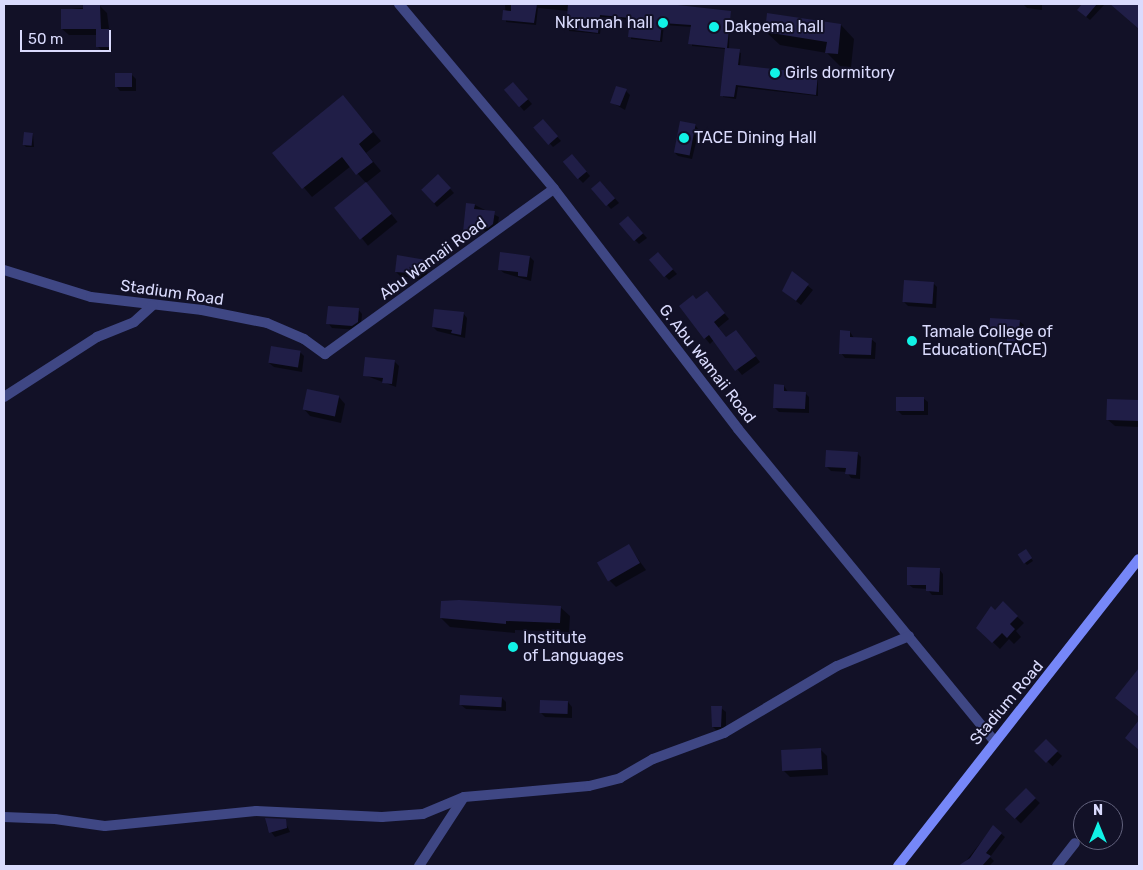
<!DOCTYPE html>
<style>
body{margin:0}
#map{position:relative;width:1143px;height:870px;overflow:hidden;background:#121127;font-family:Rubik,sans-serif}
div>[style]{position:absolute}
.shadow>*{inset:0;background:#0007;transform-origin:0 0}
.building>*{inset:0;background:#201e47;transform-origin:0 0}
.minor>*{height:10px;margin:-5px;padding:0 5px;transform-origin:5px;border-radius:5px;background:#3f4784}
.secondary>*{height:10px;margin:-5px;padding:0 5px;transform-origin:5px;border-radius:5px;background:#7687f8}
.dots>*{width:14px;height:14px;translate:-50% -50%;box-sizing:border-box;border:2px solid #121127;border-radius:50%}
span{translate:-50% -50%;white-space:nowrap;text-align:center;line-height:1.15;-webkit-text-stroke:4px #121127;paint-order:stroke}
.poi-label{font-size:16px;color:#dadbfd}
.right{translate:-100% -50%;text-align:right}
.left{translate:0 -50%;text-align:left}
.street-label{font-size:16px;color:#dadbfd}
.frame{position:absolute;inset:0;border:5px solid #dadbfd;pointer-events:none}
.north{position:absolute;left:1073px;top:800px;width:50px;height:50px;box-sizing:border-box;background:#121127;border:1px solid #62627d;border-radius:50%;rotate:0deg;font-size:14px;font-weight:700;line-height:20px;text-align:center;color:#dadbfd}
.north::after{content:'';display:block;margin:auto;width:18px;height:22px;background:#11f2e6;clip-path:polygon(50% 0,100% 100%,50% 72%,0 100%)}
.scale{position:absolute;left:20px;top:30px;width:91px;height:22px;box-sizing:border-box;border:2px solid #dadbfd;border-top:0;padding-left:6px;font-size:15px;line-height:18px;white-space:nowrap;color:#dadbfd;-webkit-text-stroke:4px #121127;paint-order:stroke}
</style>
<div id="map">
<div class="shadow">
<i style="clip-path:polygon(505px 4px,665px 4px,730px 12px,729px 49px,741px 53px,740px 66px,818px 75px,818px 96px,738px 87px,736px 99px,723px 97px,726px 49px,692px 46px,692px 27px,664px 25px,662px 42px,631px 39px,631px 20px,602px 17px,600px 34px,569px 31px,569px 11px,538px 8px,536px 25px,506px 22px)"></i>
<i style="clip-path:polygon(1023px 4px,1042px 4px,1042px 10px,1027px 8px)"></i>
<i style="clip-path:polygon(1083px 4px,1103px 4px,1104px 5px,1090px 20px,1078px 10px)"></i>
<i style="clip-path:polygon(100px 6px,107px 13px,112px 51px,102px 51px,98px 47px,98px 35px,69px 35px,62px 29px,62px 10px)"></i>
<i style="clip-path:polygon(841px 25px,854px 39px,851px 67px,840px 66px,827px 53px,780px 45px,766px 32px)"></i>
<i style="clip-path:polygon(132px 75px,136px 79px,136px 91px,120px 91px,116px 86px)"></i>
<i style="clip-path:polygon(518px 88px,532px 104px,524px 111px,506px 90px)"></i>
<i style="clip-path:polygon(626px 91px,630px 95px,625px 110px,611px 102px)"></i>
<i style="clip-path:polygon(351px 106px,381px 141px,366px 153px,381px 171px,366px 183px,351px 166px,312px 197px,274px 153px)"></i>
<i style="clip-path:polygon(547px 125px,561px 141px,553px 147px,535px 127px)"></i>
<i style="clip-path:polygon(695px 125px,699px 130px,692px 159px,678px 156px,674px 152px)"></i>
<i style="clip-path:polygon(33px 134px,34px 147px,26px 147px,24px 145px)"></i>
<i style="clip-path:polygon(576px 160px,590px 176px,583px 183px,579px 179px)"></i>
<i style="clip-path:polygon(442px 180px,454px 193px,437px 207px,422px 189px)"></i>
<i style="left:366px;top:183px;width:50px;height:38px;rotate:51deg"></i>
<i style="clip-path:polygon(605px 187px,619px 203px,611px 209px,593px 189px)"></i>
<i style="clip-path:polygon(475px 205px,499px 217px,497px 229px,493px 232px,476px 230px,475px 237px,464px 232px)"></i>
<i style="clip-path:polygon(632px 222px,647px 238px,639px 244px,635px 240px)"></i>
<i style="clip-path:polygon(530px 257px,534px 261px,531px 281px,504px 273px,499px 269px)"></i>
<i style="clip-path:polygon(662px 258px,677px 274px,669px 280px,665px 276px)"></i>
<i style="clip-path:polygon(426px 261px,430px 265px,425px 280px,400px 276px,396px 272px)"></i>
<i style="clip-path:polygon(792px 273px,813px 290px,801px 305px,788px 295px,791px 282px,788px 279px)"></i>
<i style="clip-path:polygon(933px 283px,937px 287px,936px 308px,908px 306px,904px 302px)"></i>
<i style="clip-path:polygon(707px 292px,729px 319px,718px 328px,726px 338px,736px 331px,760px 362px,742px 375px,714px 340px,710px 344px,705px 338px,697px 300px)"></i>
<i style="clip-path:polygon(358px 309px,362px 314px,361px 326px,357px 330px,332px 328px,328px 323px)"></i>
<i style="clip-path:polygon(463px 313px,467px 318px,465px 338px,437px 331px,433px 327px)"></i>
<i style="clip-path:polygon(1019px 321px,1024px 325px,1022px 346px,1012px 345px,1008px 339px,994px 338px,990px 334px)"></i>
<i style="clip-path:polygon(850px 332px,854px 338px,871px 339px,876px 343px,875px 359px,845px 358px,841px 353px)"></i>
<i style="clip-path:polygon(300px 352px,304px 356px,302px 372px,274px 367px,269px 363px)"></i>
<i style="clip-path:polygon(394px 361px,399px 366px,396px 387px,364px 375px)"></i>
<i style="clip-path:polygon(784px 386px,788px 392px,805px 393px,809px 397px,809px 413px,779px 412px,774px 407px)"></i>
<i style="clip-path:polygon(339px 397px,345px 404px,341px 423px,310px 416px,304px 409px)"></i>
<i style="clip-path:polygon(923px 398px,928px 402px,928px 415px,902px 415px,898px 411px)"></i>
<i style="clip-path:polygon(1108px 400px,1139px 401px,1139px 427px,1115px 426px,1108px 420px)"></i>
<i style="clip-path:polygon(857px 453px,861px 457px,860px 479px,851px 478px,847px 472px,831px 471px,827px 467px)"></i>
<i style="clip-path:polygon(628px 545px,646px 570px,616px 587px,610px 581px)"></i>
<i style="clip-path:polygon(1028px 553px,1033px 561px,1027px 565px,1025px 563px)"></i>
<i style="clip-path:polygon(939px 569px,943px 574px,943px 595px,932px 595px,927px 589px,913px 588px,908px 584px)"></i>
<i style="clip-path:polygon(1003px 603px,1024px 623px,1016px 631px,1021px 637px,1014px 644px,1009px 639px,1000px 649px,977px 627px)"></i>
<i style="clip-path:polygon(560px 607px,570px 616px,569px 632px,515px 630px,515px 633px,450px 627px,441px 618px)"></i>
<i style="clip-path:polygon(502px 698px,506px 702px,506px 711px,466px 709px,461px 705px)"></i>
<i style="clip-path:polygon(568px 702px,572px 707px,572px 718px,545px 717px,540px 712px)"></i>
<i style="clip-path:polygon(721px 708px,726px 712px,726px 730px,717px 731px,713px 727px)"></i>
<i style="left:1046px;top:741px;width:22px;height:14px;rotate:43deg"></i>
<i style="clip-path:polygon(820px 749px,827px 756px,828px 775px,790px 777px,783px 770px)"></i>
<i style="left:1026px;top:790px;width:19px;height:28px;rotate:43deg"></i>
<i style="clip-path:polygon(266px 820px,285px 821px,290px 832px,275px 837px,267px 827px)"></i>
<i style="clip-path:polygon(993px 827px,1005px 837px,990px 857px,994px 861px,989px 866px,962px 866px)"></i>
</div>
<div class="building">
<i style="clip-path:polygon(511px 4px,537px 4px,534px 23px,502px 20px,503px 10px,511px 11px)"></i>
<i style="clip-path:polygon(568px 4px,669px 4px,731px 11px,727px 48px,740px 49px,738px 65px,818px 74px,816px 95px,736px 85px,734px 97px,720px 96px,725px 48px,688px 44px,691px 25px,662px 23px,660px 41px,628px 37px,630px 18px,600px 15px,598px 33px,566px 29px)"></i>
<i style="clip-path:polygon(1082px 4px,1097px 4px,1086px 17px,1077px 10px)"></i>
<i style="clip-path:polygon(1110px 4px,1139px 4px,1139px 29px)"></i>
<i style="clip-path:polygon(83px 5px,100px 5px,101px 29px,61px 29px,61px 9px,83px 9px)"></i>
<i style="clip-path:polygon(767px 13px,841px 24px,838px 54px,825px 53px,827px 42px,765px 32px)"></i>
<i style="left:96px;top:29px;width:13px;height:18px"></i>
<i style="left:115px;top:73px;width:17px;height:14px"></i>
<i style="left:513px;top:82px;width:23px;height:12px;rotate:49deg"></i>
<i style="clip-path:polygon(616px 86px,627px 89px,620px 106px,610px 103px)"></i>
<i style="clip-path:polygon(343px 95px,373px 132px,359px 144px,373px 162px,356px 175px,342px 157px,302px 189px,272px 153px)"></i>
<i style="left:543px;top:119px;width:23px;height:13px;rotate:49deg"></i>
<i style="left:680px;top:121px;width:16px;height:32px;rotate:11deg"></i>
<i style="left:24px;top:132px;width:9px;height:13px;rotate:6deg"></i>
<i style="left:572px;top:154px;width:23px;height:12px;rotate:50deg"></i>
<i style="left:438px;top:174px;width:19px;height:23px;rotate:47deg"></i>
<i style="left:600px;top:181px;width:23px;height:12px;rotate:49deg"></i>
<i style="left:366px;top:182px;width:41px;height:41px;rotate:51deg"></i>
<i style="clip-path:polygon(466px 203px,475px 204px,474px 209px,495px 211px,493px 224px,488px 228px,472px 226px,471px 233px,463px 232px)"></i>
<i style="left:628px;top:216px;width:23px;height:12px;rotate:49deg"></i>
<i style="clip-path:polygon(500px 252px,530px 256px,527px 277px,518px 276px,518px 272px,498px 270px)"></i>
<i style="left:658px;top:252px;width:23px;height:12px;rotate:49deg"></i>
<i style="clip-path:polygon(397px 255px,426px 260px,424px 274px,395px 272px)"></i>
<i style="clip-path:polygon(792px 271px,809px 284px,796px 301px,782px 291px)"></i>
<i style="left:904px;top:280px;width:30px;height:22px;rotate:4deg"></i>
<i style="clip-path:polygon(707px 291px,725px 313px,714px 322px,726px 337px,736px 330px,756px 356px,735px 371px,709px 335px,704px 339px,679px 306px,693px 295px,696px 299px)"></i>
<i style="clip-path:polygon(328px 306px,359px 308px,358px 322px,352px 326px,326px 324px)"></i>
<i style="clip-path:polygon(434px 309px,464px 312px,461px 335px,451px 333px,452px 330px,432px 327px)"></i>
<i style="clip-path:polygon(990px 318px,1020px 320px,1018px 342px,1007px 341px,1007px 335px,989px 334px)"></i>
<i style="clip-path:polygon(840px 330px,850px 331px,850px 337px,872px 338px,871px 355px,839px 354px)"></i>
<i style="left:271px;top:346px;width:30px;height:17px;rotate:9deg"></i>
<i style="clip-path:polygon(365px 357px,395px 360px,392px 384px,382px 383px,383px 378px,363px 376px)"></i>
<i style="clip-path:polygon(774px 384px,784px 385px,784px 391px,806px 392px,805px 409px,773px 408px)"></i>
<i style="left:307px;top:389px;width:33px;height:21px;rotate:12deg"></i>
<i style="left:896px;top:397px;width:28px;height:14px"></i>
<i style="left:1107px;top:399px;width:32px;height:21px;rotate:2deg"></i>
<i style="clip-path:polygon(826px 450px,858px 452px,856px 475px,845px 474px,846px 468px,825px 467px)"></i>
<i style="left:629px;top:544px;width:22px;height:37px;rotate:60deg"></i>
<i style="left:1026px;top:549px;width:11px;height:10px;rotate:56deg"></i>
<i style="clip-path:polygon(907px 567px,940px 568px,939px 592px,926px 591px,926px 585px,907px 585px)"></i>
<i style="clip-path:polygon(459px 600px,561px 606px,560px 623px,506px 621px,506px 624px,440px 618px,441px 601px)"></i>
<i style="clip-path:polygon(1003px 601px,1018px 616px,1010px 624px,1015px 629px,1007px 638px,1002px 633px,992px 643px,976px 628px,991px 606px,995px 610px)"></i>
<i style="clip-path:polygon(1139px 668px,1139px 717px,1115px 698px)"></i>
<i style="left:460px;top:695px;width:42px;height:10px;rotate:3deg"></i>
<i style="left:540px;top:700px;width:28px;height:13px;rotate:2deg"></i>
<i style="clip-path:polygon(711px 706px,722px 706px,721px 727px,712px 727px)"></i>
<i style="clip-path:polygon(1139px 720px,1139px 750px,1125px 738px)"></i>
<i style="left:1046px;top:739px;width:17px;height:17px;rotate:45deg"></i>
<i style="left:821px;top:748px;width:21px;height:40px;rotate:87deg"></i>
<i style="left:1026px;top:788px;width:14px;height:30px;rotate:45deg"></i>
<i style="clip-path:polygon(265px 818px,286px 819px,287px 828px,269px 833px)"></i>
<i style="clip-path:polygon(993px 825px,1002px 833px,986px 853px,991px 856px,982px 866px,958px 866px,970px 858px)"></i>
</div>
<div class="minor">
<i style="left:399px;top:4px;width:241px;rotate:50deg"></i>
<i style="left:554px;top:189px;width:302px;rotate:52.5deg"></i>
<i style="left:738px;top:429px;width:404px;rotate:50.6deg"></i>
<i style="left:4px;top:270px;width:91px;rotate:17.2deg"></i>
<i style="left:91px;top:297px;width:112px;rotate:6.7deg"></i>
<i style="left:202px;top:310px;width:66px;rotate:11.3deg"></i>
<i style="left:267px;top:323px;width:40px;rotate:23.4deg"></i>
<i style="left:304px;top:339px;width:26px;rotate:36deg"></i>
<i style="left:325px;top:354px;width:282px;rotate:-35.8deg"></i>
<i style="left:4px;top:397px;width:111px;rotate:-32.8deg"></i>
<i style="left:97px;top:337px;width:40px;rotate:-22deg"></i>
<i style="left:134px;top:322px;width:25px;rotate:-42deg"></i>
<i style="left:4px;top:817px;width:51px;rotate:2.2deg"></i>
<i style="left:55px;top:819px;width:50px;rotate:8deg"></i>
<i style="left:105px;top:826px;width:152px;rotate:-5.7deg"></i>
<i style="left:256px;top:811px;width:126px;rotate:2.7deg"></i>
<i style="left:382px;top:817px;width:41px;rotate:-4.2deg"></i>
<i style="left:423px;top:814px;width:44px;rotate:-22.5deg"></i>
<i style="left:464px;top:797px;width:125px;rotate:-5deg"></i>
<i style="left:589px;top:786px;width:32px;rotate:-14deg"></i>
<i style="left:620px;top:778px;width:38px;rotate:-30deg"></i>
<i style="left:653px;top:759px;width:76px;rotate:-20.1deg"></i>
<i style="left:724px;top:733px;width:131px;rotate:-30.7deg"></i>
<i style="left:837px;top:666px;width:78px;rotate:-22.6deg"></i>
<i style="left:419px;top:866px;width:82px;rotate:-56.9deg"></i>
<i style="left:1057px;top:866px;width:29px;rotate:-52deg"></i>
</div>
<div class="secondary">
<i style="left:898px;top:866px;width:390px;rotate:-51.9deg"></i>
</div>
<div class="dots">
<i style="left:663px;top:23px;background:#11f2e6"></i>
<i style="left:714px;top:27px;background:#11f2e6"></i>
<i style="left:775px;top:73px;background:#11f2e6"></i>
<i style="left:684px;top:138px;background:#11f2e6"></i>
<i style="left:912px;top:341px;background:#11f2e6"></i>
<i style="left:513px;top:647px;background:#11f2e6"></i>
</div>
<div class="poi-label">
<span class="right" style="left:653px;top:23px">Nkrumah hall</span>
<span class="left" style="left:724px;top:27px">Dakpema hall</span>
<span class="left" style="left:785px;top:73px">Girls dormitory</span>
<span class="left" style="left:694px;top:138px">TACE Dining Hall</span>
<span class="left" style="left:922px;top:341px">Tamale College of<br>Education(TACE)</span>
<span class="left" style="left:523px;top:647px">Institute<br>of Languages</span>
</div>
<div class="street-label">
<span style="left:433px;top:259px;rotate:-36deg">Abu Wamaii Road</span>
<span style="left:172px;top:293px;rotate:8deg">Stadium Road</span>
<span style="left:707px;top:364px;rotate:52deg">G. Abu Wamaii Road</span>
<span style="left:1007px;top:703px;rotate:-50deg">Stadium Road</span>
</div>
<div class="frame"></div>
<div class="north">N</div>
<div class="scale">50 m</div>
</div>
